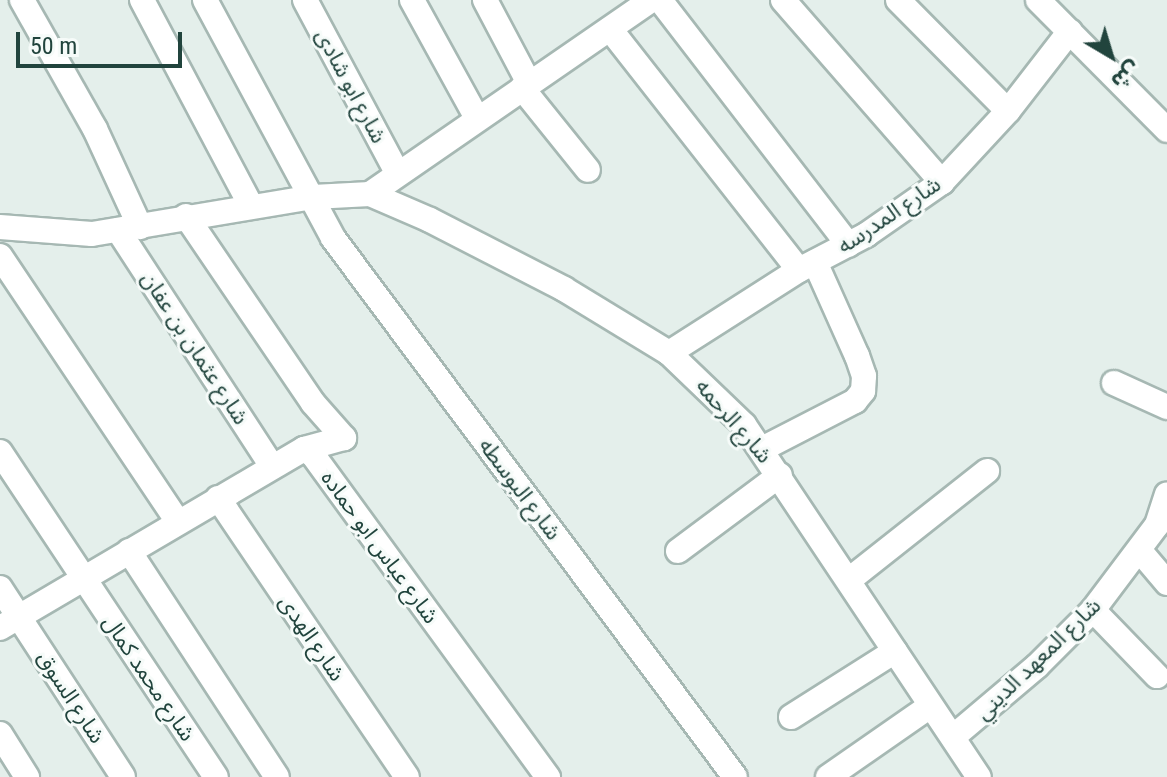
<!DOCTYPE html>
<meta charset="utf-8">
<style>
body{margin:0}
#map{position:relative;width:1167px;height:777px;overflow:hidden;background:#e4efeb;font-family:"Roboto Condensed","Noto Sans Arabic",sans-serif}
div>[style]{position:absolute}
.roads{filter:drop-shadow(2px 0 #a6b8b3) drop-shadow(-2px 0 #a6b8b3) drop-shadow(0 2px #a6b8b3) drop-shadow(0 -2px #a6b8b3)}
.minor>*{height:24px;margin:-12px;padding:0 12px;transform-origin:12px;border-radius:12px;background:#fff}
span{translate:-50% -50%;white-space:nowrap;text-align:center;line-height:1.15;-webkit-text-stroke:6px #f6fbf9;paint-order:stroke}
.street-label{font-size:22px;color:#21443d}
.north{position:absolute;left:1071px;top:16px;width:80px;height:80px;-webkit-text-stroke:6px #f6fbf9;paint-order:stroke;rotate:142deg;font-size:22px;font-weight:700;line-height:32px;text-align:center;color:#21443d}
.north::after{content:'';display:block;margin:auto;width:28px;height:36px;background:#21443d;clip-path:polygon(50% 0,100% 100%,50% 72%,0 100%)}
.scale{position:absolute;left:16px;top:32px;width:166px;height:36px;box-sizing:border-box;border:4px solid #21443d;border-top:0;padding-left:10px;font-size:24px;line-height:28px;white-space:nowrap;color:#21443d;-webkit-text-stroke:6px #f6fbf9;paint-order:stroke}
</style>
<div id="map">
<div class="roads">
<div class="minor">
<i style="left:22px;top:0;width:148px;rotate:60.5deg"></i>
<i style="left:95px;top:129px;width:108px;rotate:65.3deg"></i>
<i style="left:142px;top:0;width:233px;rotate:62.1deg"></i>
<i style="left:205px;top:0;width:270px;rotate:61.7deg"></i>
<i style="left:333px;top:238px;width:672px;rotate:53.28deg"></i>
<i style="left:305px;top:0;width:195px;rotate:61.9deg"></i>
<i style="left:412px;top:0;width:135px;rotate:61.2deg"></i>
<i style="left:485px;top:0;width:94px;rotate:62.1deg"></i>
<i style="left:660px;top:0;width:309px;rotate:52.4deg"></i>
<i style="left:783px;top:0;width:242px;rotate:48.9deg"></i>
<i style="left:898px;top:0;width:156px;rotate:45.3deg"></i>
<i style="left:1038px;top:0;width:183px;rotate:45.2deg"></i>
<i style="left:610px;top:29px;width:306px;rotate:51.9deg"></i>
<i style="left:522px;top:88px;width:105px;rotate:51.2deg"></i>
<i style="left:370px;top:194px;width:341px;rotate:-34.6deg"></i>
<i style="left:186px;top:216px;width:226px;rotate:55.8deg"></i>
<i style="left:313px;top:403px;width:47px;rotate:48.5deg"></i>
<i style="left:344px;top:438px;width:41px;rotate:164.6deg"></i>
<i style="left:0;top:227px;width:92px;rotate:4.4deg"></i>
<i style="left:92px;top:234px;width:224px;rotate:-9.5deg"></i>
<i style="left:313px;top:197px;width:57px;rotate:-3deg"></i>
<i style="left:370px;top:194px;width:65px;rotate:23.4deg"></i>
<i style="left:430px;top:220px;width:151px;rotate:27.2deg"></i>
<i style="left:564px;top:289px;width:123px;rotate:31.4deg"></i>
<i style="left:669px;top:353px;width:104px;rotate:43.8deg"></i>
<i style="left:744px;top:425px;width:423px;rotate:56.3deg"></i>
<i style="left:118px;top:230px;width:282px;rotate:56.9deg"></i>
<i style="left:0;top:256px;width:320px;rotate:56.2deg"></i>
<i style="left:669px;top:353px;width:154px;rotate:-32.6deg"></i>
<i style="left:799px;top:270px;width:76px;rotate:-27.6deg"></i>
<i style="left:866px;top:235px;width:93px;rotate:-34.9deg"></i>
<i style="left:942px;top:182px;width:97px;rotate:-47.1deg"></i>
<i style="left:1008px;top:111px;width:101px;rotate:-52.2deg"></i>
<i style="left:1114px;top:383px;width:58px;rotate:24.4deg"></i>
<i style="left:762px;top:449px;width:105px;rotate:-27.3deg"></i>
<i style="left:855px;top:401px;width:13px;rotate:-51deg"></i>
<i style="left:863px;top:391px;width:15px;rotate:-86deg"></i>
<i style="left:864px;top:376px;width:21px;rotate:-109deg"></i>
<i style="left:857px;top:356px;width:103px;rotate:-114.1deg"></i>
<i style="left:0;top:452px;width:390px;rotate:56.4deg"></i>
<i style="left:218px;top:498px;width:337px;rotate:55.9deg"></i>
<i style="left:129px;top:551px;width:270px;rotate:56.8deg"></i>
<i style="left:678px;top:551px;width:127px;rotate:-36.7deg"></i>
<i style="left:1140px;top:551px;width:42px;rotate:49.8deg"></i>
<i style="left:849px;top:580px;width:176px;rotate:-38.3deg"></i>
<i style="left:0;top:588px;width:225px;rotate:56.9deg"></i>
<i style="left:1093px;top:610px;width:92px;rotate:45.9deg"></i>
<i style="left:0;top:628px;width:353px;rotate:-30.5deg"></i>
<i style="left:304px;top:449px;width:11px;rotate:34deg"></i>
<i style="left:313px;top:455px;width:399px;rotate:53.9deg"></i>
<i style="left:791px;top:717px;width:123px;rotate:-32.4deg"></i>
<i style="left:0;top:734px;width:51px;rotate:57.9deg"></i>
<i style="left:953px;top:737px;width:110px;rotate:-40.2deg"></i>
<i style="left:1037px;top:666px;width:79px;rotate:-45deg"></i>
<i style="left:1093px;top:610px;width:106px;rotate:-53deg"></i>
<i style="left:1157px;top:525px;width:32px;rotate:-72deg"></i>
<i style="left:828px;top:777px;width:124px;rotate:-34.8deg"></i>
</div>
</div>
<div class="street-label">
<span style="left:351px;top:86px;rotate:62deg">شارع ابو شادى</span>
<span style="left:889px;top:215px;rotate:-34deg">شارع المدرسه</span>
<span style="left:195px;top:348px;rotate:57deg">شارع عثمان بن عفان</span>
<span style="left:734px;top:421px;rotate:49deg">شارع الرحمه</span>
<span style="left:520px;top:489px;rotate:53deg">شارع البوسطه</span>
<span style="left:380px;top:547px;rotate:54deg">شارع عباس ابو حماده</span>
<span style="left:312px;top:638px;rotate:56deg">شارع الهدى</span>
<span style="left:1038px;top:659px;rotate:-44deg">شارع المعهد الديني</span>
<span style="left:149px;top:678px;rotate:56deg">شارع محمد كمال</span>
<span style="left:71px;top:697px;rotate:57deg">شارع السوق</span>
</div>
<div class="north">ش</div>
<div class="scale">50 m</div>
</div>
